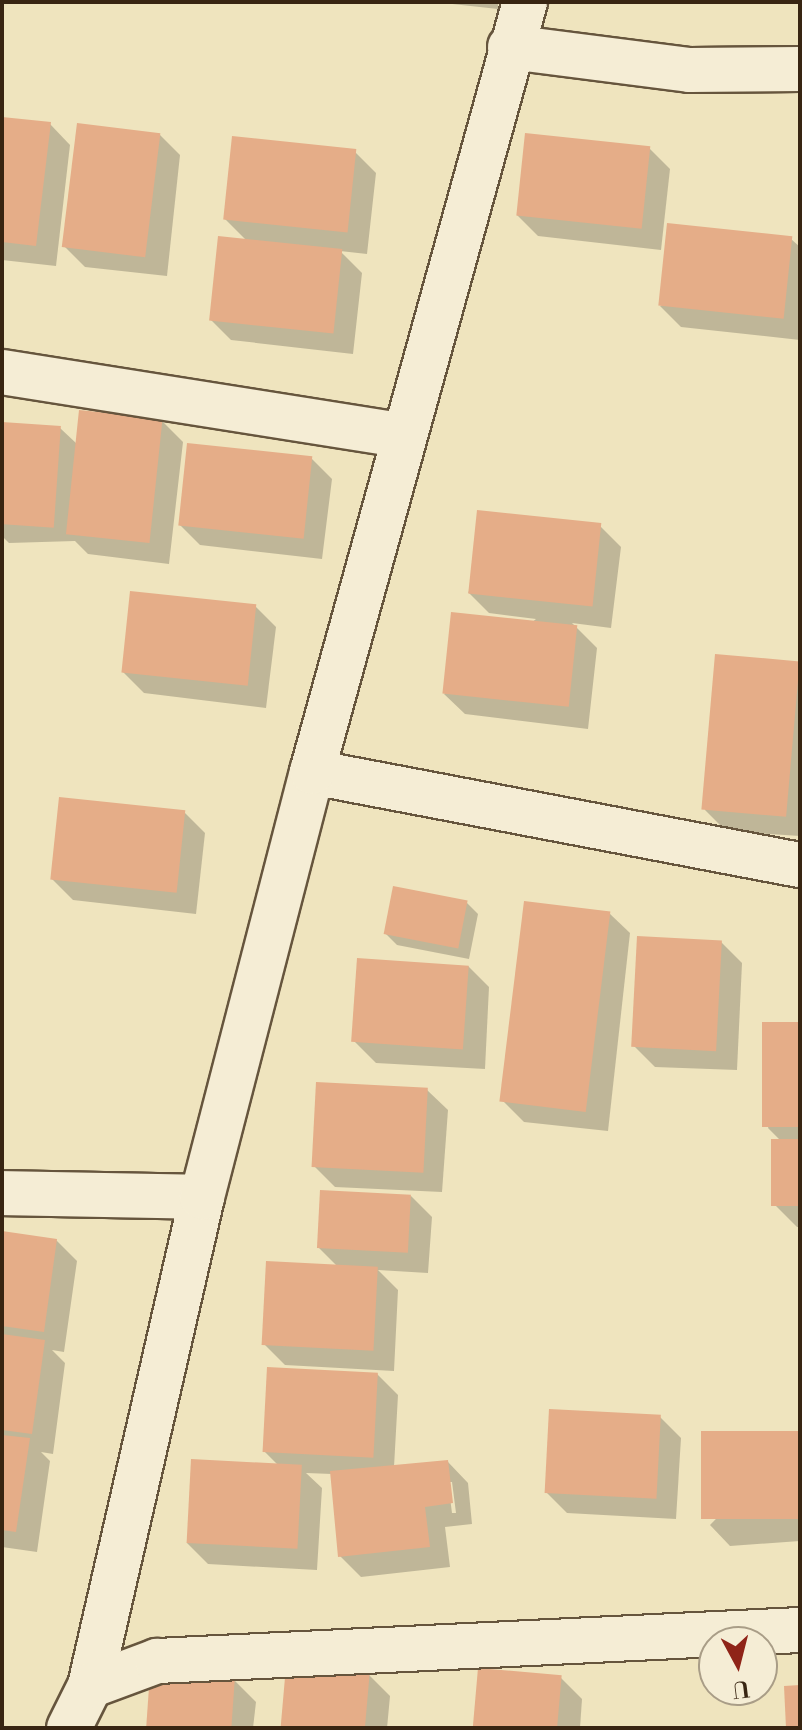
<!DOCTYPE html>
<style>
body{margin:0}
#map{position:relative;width:802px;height:1730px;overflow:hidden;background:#efe4be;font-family:"Libre Bodoni",serif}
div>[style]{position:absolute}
.shadow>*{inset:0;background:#0003}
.building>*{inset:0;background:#e5ad88;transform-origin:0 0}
.roads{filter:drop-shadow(2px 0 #66553d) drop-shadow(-2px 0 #66553d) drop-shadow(0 2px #66553d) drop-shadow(0 -2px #66553d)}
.minor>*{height:44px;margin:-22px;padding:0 22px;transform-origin:22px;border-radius:22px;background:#f5edd5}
span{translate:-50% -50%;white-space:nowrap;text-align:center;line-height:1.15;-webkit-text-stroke:8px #f5edd5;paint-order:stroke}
.frame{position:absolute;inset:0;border:4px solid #382512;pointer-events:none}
.north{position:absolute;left:698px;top:1626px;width:80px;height:80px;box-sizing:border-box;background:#f5edd5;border:2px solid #a99d87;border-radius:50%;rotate:173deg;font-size:22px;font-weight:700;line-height:32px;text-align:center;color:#382512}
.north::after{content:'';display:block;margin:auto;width:28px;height:36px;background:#8f2418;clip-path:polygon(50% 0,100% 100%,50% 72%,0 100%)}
</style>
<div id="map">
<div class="shadow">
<i style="clip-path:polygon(434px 2px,498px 2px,498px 9px)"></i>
<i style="clip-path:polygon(2px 119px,50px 124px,70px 145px,56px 266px,2px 260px)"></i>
<i style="clip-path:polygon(159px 134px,180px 155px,167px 276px,85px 267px,64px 246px)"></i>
<i style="clip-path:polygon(649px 148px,670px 169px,661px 250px,538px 236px,517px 215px)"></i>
<i style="clip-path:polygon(355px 152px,376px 173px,367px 254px,340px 251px,362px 273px,353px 354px,231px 340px,210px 319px,247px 241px,224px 218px)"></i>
<i style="clip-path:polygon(791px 239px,800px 247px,800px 340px,681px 327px,660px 306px)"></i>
<i style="clip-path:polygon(162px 421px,183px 442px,169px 564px,88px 554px,75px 541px,9px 543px,2px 536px,2px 424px,60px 428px,77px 444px)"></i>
<i style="clip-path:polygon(311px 458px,332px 479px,322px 559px,200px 545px,179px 524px)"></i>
<i style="clip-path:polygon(600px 526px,621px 547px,611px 628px,572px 623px,597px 648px,588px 729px,465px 714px,444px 694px,536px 619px,489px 613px,468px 592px)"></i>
<i style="clip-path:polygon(255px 606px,276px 627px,266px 708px,144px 693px,123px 672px)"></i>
<i style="clip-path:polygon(717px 657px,800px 663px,800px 836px,726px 831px,705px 810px)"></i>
<i style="clip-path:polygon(184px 812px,205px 833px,196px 914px,73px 900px,52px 879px)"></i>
<i style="clip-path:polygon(467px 903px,478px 914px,469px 959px,397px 945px,386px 934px)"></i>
<i style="clip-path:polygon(609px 913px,630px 933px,608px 1131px,524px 1122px,503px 1101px)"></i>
<i style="clip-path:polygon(721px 942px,742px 963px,737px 1070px,655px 1067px,634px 1046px)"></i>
<i style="clip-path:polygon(468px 966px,489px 987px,485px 1069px,376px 1063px,355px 1042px)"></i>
<i style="clip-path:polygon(800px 1024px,800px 1227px,797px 1227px,776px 1206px,782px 1142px,768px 1128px)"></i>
<i style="clip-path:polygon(427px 1090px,448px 1110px,442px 1192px,335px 1187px,314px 1166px)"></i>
<i style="clip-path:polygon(411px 1196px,432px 1217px,428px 1273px,378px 1270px,398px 1290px,394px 1371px,285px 1365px,264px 1344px,338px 1267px,319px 1248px)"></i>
<i style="clip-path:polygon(2px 1233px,56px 1240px,77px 1261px,64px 1352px,52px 1350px,65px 1363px,53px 1454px,41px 1452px,50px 1461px,37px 1552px,2px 1547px)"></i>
<i style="clip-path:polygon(evenodd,377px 1374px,398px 1395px,394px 1467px,448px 1462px,468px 1483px,472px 1524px,445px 1527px,450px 1567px,361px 1577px,340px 1556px,332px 1474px,306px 1473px,322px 1488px,317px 1570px,208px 1564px,187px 1543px,279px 1466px,264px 1451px,377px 1374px,448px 1482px,452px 1482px,456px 1513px,452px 1513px,448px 1482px)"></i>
<i style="clip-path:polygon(660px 1417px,681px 1438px,676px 1519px,567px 1513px,546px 1492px)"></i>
<i style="clip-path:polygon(800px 1433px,800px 1541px,730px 1546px,710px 1525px)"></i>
<i style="clip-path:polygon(369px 1675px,390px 1696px,387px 1728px,283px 1728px)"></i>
<i style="clip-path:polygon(561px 1678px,582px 1699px,580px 1728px,475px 1728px)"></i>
<i style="clip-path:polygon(235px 1681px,256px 1702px,253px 1728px,148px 1728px)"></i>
</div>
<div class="building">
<i style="clip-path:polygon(2px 117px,51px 122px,36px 246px,2px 242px)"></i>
<i style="left:77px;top:123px;width:84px;height:125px;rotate:7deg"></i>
<i style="left:525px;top:133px;width:126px;height:83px;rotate:6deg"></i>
<i style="left:232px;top:136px;width:125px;height:84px;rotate:6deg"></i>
<i style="left:667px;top:223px;width:126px;height:83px;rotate:6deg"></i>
<i style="left:218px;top:236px;width:125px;height:85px;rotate:6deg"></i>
<i style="left:79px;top:410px;width:84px;height:125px;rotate:6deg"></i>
<i style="left:2px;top:422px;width:59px;height:102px;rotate:4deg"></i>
<i style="left:187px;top:443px;width:126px;height:83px;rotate:6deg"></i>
<i style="left:477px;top:510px;width:125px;height:84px;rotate:6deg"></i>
<i style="left:130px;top:591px;width:127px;height:82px;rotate:6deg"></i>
<i style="left:451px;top:612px;width:127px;height:82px;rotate:6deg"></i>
<i style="left:715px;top:654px;width:85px;height:156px;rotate:5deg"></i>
<i style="left:59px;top:797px;width:127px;height:83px;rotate:6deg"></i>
<i style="left:393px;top:886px;width:76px;height:49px;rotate:11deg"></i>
<i style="left:524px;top:901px;width:87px;height:202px;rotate:7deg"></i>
<i style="left:637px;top:936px;width:85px;height:111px;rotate:3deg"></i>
<i style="left:357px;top:958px;width:112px;height:84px;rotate:4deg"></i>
<i style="left:800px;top:1022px;width:105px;height:38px;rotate:90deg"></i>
<i style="left:316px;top:1082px;width:112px;height:85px;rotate:3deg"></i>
<i style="left:800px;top:1139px;width:67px;height:29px;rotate:90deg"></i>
<i style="left:320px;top:1190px;width:91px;height:58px;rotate:3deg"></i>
<i style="clip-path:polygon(2px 1231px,57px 1239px,44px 1332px,2px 1326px)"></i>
<i style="left:266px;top:1261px;width:112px;height:84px;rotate:3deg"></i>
<i style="clip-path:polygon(2px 1334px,45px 1340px,32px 1434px,2px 1430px)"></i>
<i style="left:267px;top:1367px;width:111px;height:85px;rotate:3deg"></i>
<i style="left:549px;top:1409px;width:112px;height:84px;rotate:3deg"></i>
<i style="left:800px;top:1431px;width:88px;height:99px;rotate:90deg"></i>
<i style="clip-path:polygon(2px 1435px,30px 1438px,16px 1532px,2px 1530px)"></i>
<i style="left:191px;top:1459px;width:111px;height:84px;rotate:3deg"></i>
<i style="clip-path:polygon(448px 1460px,453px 1503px,425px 1507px,430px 1547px,338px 1557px,330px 1471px)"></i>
<i style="left:286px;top:1666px;width:84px;height:62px;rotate:5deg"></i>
<i style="left:478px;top:1668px;width:84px;height:60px;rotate:5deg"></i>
<i style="left:150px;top:1673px;width:85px;height:55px;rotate:4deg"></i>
<i style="clip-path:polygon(800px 1685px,800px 1728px,786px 1728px,784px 1686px)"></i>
</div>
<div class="roads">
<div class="minor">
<i style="left:510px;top:47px;width:181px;rotate:7.3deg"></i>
<i style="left:690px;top:70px;width:110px;rotate:-0.5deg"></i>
<i style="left:2px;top:372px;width:403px;rotate:9deg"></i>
<i style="left:312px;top:772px;width:497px;rotate:10.8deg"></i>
<i style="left:2px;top:1193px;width:200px;rotate:1.1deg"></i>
<i style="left:90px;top:1686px;width:502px;rotate:-77.1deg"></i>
<i style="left:202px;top:1197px;width:439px;rotate:-75.5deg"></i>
<i style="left:312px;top:772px;width:799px;rotate:-74.54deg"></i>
<i style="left:69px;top:1728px;width:47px;rotate:-63.4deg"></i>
<i style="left:90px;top:1686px;width:72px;rotate:-20.5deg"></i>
<i style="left:157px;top:1661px;width:644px;rotate:-2.76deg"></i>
</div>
</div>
<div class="frame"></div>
<div class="north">U</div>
</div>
